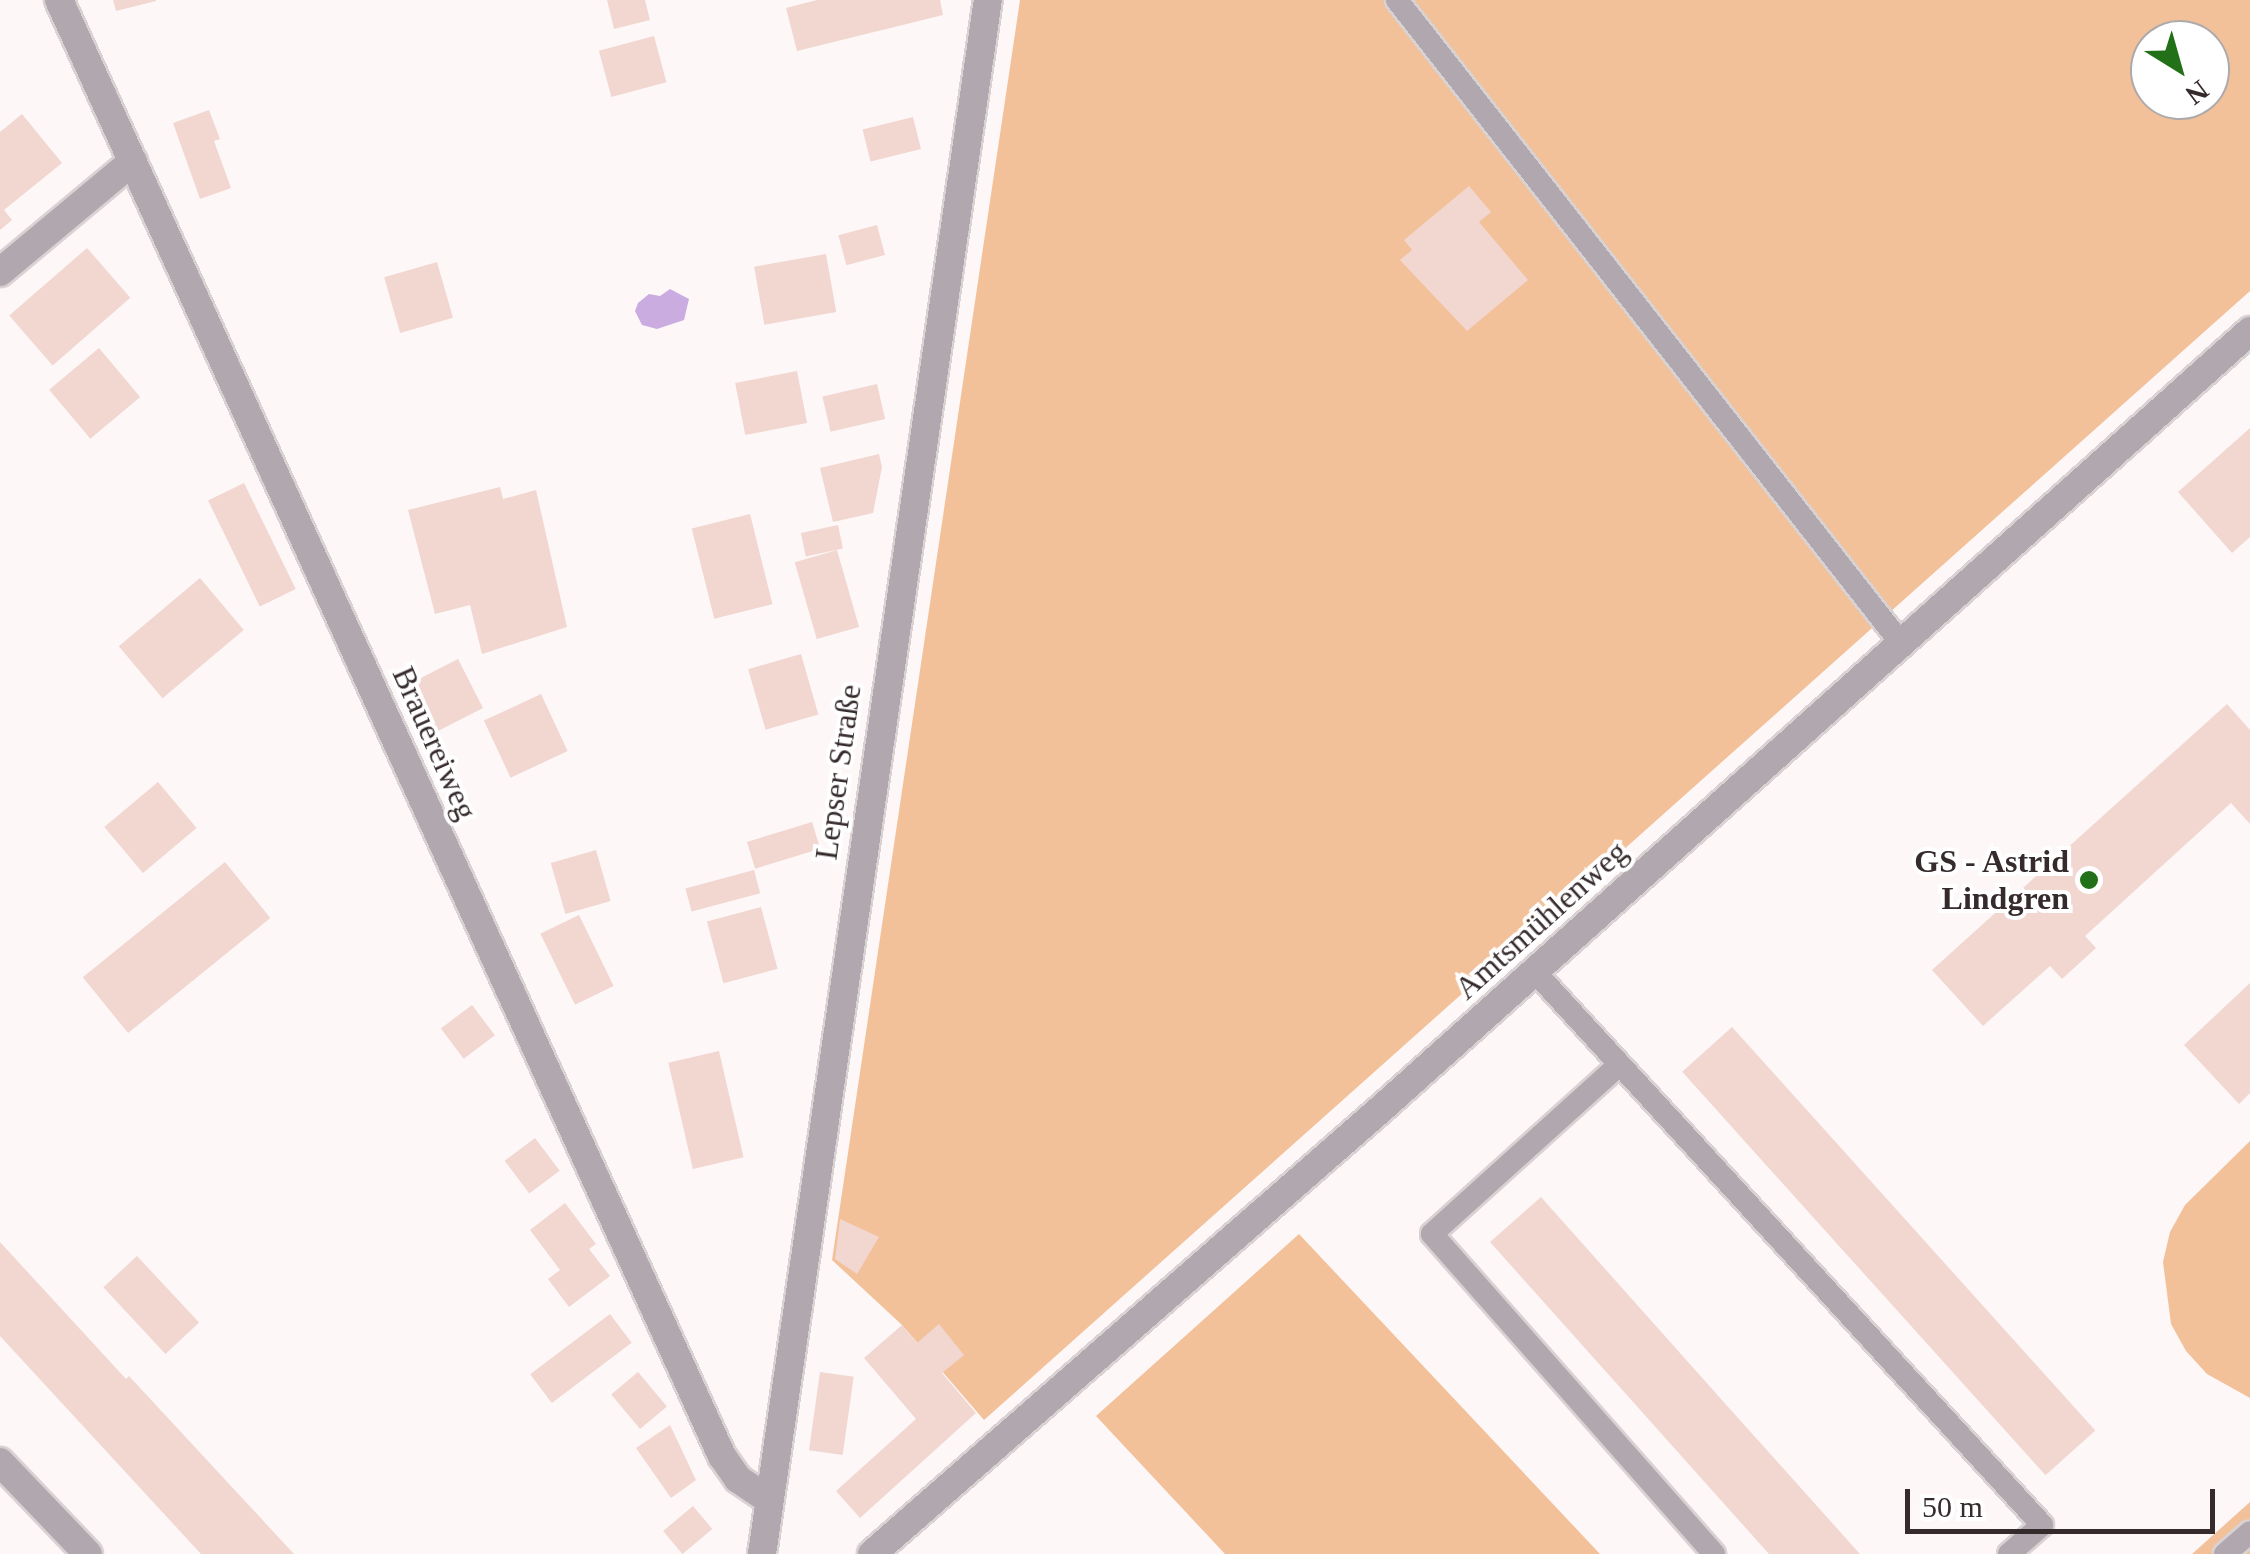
<!DOCTYPE html>
<meta charset="utf-8">
<style>
body{margin:0}
#map{position:relative;width:2250px;height:1554px;overflow:hidden;background:#fdf7f8;font-family:"Times New Roman",serif}
div>[style]{position:absolute}
.green>*{inset:0;background:#f3c199}
.water>*{inset:0;background:#caace1}
.building>*{inset:0;background:#f2d6d0;transform-origin:0 0}
.roads{filter:drop-shadow(2px 0 #d9d2d3) drop-shadow(-2px 0 #d9d2d3) drop-shadow(0 2px #d9d2d3) drop-shadow(0 -2px #d9d2d3)}
.service>*{height:22px;margin:-11px;padding:0 11px;transform-origin:11px;border-radius:11px;background:#b1a7ae}
.minor>*{height:28px;margin:-14px;padding:0 14px;transform-origin:14px;border-radius:14px;background:#b1a7ae}
.tertiary>*{height:28px;margin:-14px;padding:0 14px;transform-origin:14px;border-radius:14px;background:#b1a7ae}
.dots>*{width:28px;height:28px;translate:-50% -50%;box-sizing:border-box;border:5px solid #fff;border-radius:50%}
span{translate:-50% -50%;white-space:nowrap;text-align:center;line-height:1.15;-webkit-text-stroke:8px #fff;paint-order:stroke}
.street-label{font-size:32px;color:#352a2c}
.poi-label{font-size:32px;color:#352a2c;font-weight:700}
.right{translate:-100% -50%;text-align:right}
.north{position:absolute;left:2130px;top:20px;width:100px;height:100px;box-sizing:border-box;background:#fff;border:2px solid #aeaaab;border-radius:50%;rotate:143deg;font-size:28px;font-weight:700;line-height:40px;text-align:center;color:#352a2c}
.north::after{content:'';display:block;margin:auto;width:35px;height:45px;background:#227118;clip-path:polygon(50% 0,100% 100%,50% 72%,0 100%)}
.scale{position:absolute;left:1905px;top:1489px;width:310px;height:45px;box-sizing:border-box;border:5px solid #352a2c;border-top:0;padding-left:12px;font-size:30px;line-height:35px;white-space:nowrap;color:#352a2c;-webkit-text-stroke:8px #fff;paint-order:stroke}
</style>
<div id="map">
<div class="green">
<i style="clip-path:polygon(evenodd,1020px 0,2250px 0,2250px 291px,984px 1420px,902px 1325px,832px 1260px,1020px 0,2150px 40px,2210px 40px,2210px 100px,2150px 100px,2150px 40px)"></i>
<i style="clip-path:polygon(2250px 1141px,2250px 1398px,2207px 1374px,2186px 1351px,2171px 1324px,2163px 1262px,2170px 1232px,2185px 1205px)"></i>
<i style="clip-path:polygon(1299px 1234px,1600px 1554px,1225px 1554px,1096px 1416px)"></i>
<i style="clip-path:polygon(2250px 1502px,2250px 1554px,2192px 1554px)"></i>
</div>
<div class="water">
<i style="clip-path:polygon(670px 289px,689px 299px,684px 320px,657px 329px,642px 325px,635px 311px,638px 303px,649px 294px,660px 296px)"></i>
</div>
<div class="building">
<i style="clip-path:polygon(113px 0,156px 0,156px 1px,116px 11px)"></i>
<i style="clip-path:polygon(607px 0,645px 0,650px 20px,614px 29px)"></i>
<i style="clip-path:polygon(817px 0,940px 0,943px 15px,797px 51px,786px 8px)"></i>
<i style="left:654px;top:36px;width:48px;height:57px;rotate:75deg"></i>
<i style="clip-path:polygon(209px 110px,220px 139px,214px 141px,231px 188px,200px 199px,173px 123px)"></i>
<i style="clip-path:polygon(22px 114px,62px 163px,4px 210px,12px 220px,0 230px,0 132px)"></i>
<i style="left:913px;top:117px;width:33px;height:52px;rotate:76deg"></i>
<i style="clip-path:polygon(1469px 186px,1491px 212px,1479px 222px,1528px 280px,1467px 331px,1400px 260px,1412px 250px,1404px 240px)"></i>
<i style="left:877px;top:225px;width:31px;height:40px;rotate:75deg"></i>
<i style="left:87px;top:248px;width:66px;height:103px;rotate:49deg"></i>
<i style="left:826px;top:254px;width:59px;height:73px;rotate:80deg"></i>
<i style="left:437px;top:262px;width:58px;height:55px;rotate:74deg"></i>
<i style="left:99px;top:348px;width:64px;height:65px;rotate:50deg"></i>
<i style="left:797px;top:371px;width:53px;height:63px;rotate:79deg"></i>
<i style="left:877px;top:384px;width:36px;height:56px;rotate:77deg"></i>
<i style="clip-path:polygon(2250px 428px,2250px 537px,2232px 553px,2178px 492px)"></i>
<i style="clip-path:polygon(879px 454px,882px 467px,873px 513px,833px 522px,820px 468px)"></i>
<i style="left:244px;top:483px;width:118px;height:40px;rotate:64deg"></i>
<i style="clip-path:polygon(500px 487px,503px 499px,536px 490px,567px 627px,482px 654px,470px 605px,435px 614px,408px 510px)"></i>
<i style="left:750px;top:514px;width:93px;height:60px;rotate:76deg"></i>
<i style="left:838px;top:525px;width:24px;height:38px;rotate:78deg"></i>
<i style="left:837px;top:550px;width:80px;height:44px;rotate:74deg"></i>
<i style="left:200px;top:578px;width:68px;height:106px;rotate:50deg"></i>
<i style="left:801px;top:654px;width:63px;height:55px;rotate:74deg"></i>
<i style="left:458px;top:659px;width:55px;height:51px;rotate:63deg"></i>
<i style="left:541px;top:694px;width:63px;height:63px;rotate:65deg"></i>
<i style="clip-path:polygon(2227px 704px,2250px 730px,2250px 824px,2231px 803px,2085px 936px,2096px 948px,2062px 979px,2050px 966px,1983px 1026px,1932px 970px)"></i>
<i style="left:158px;top:782px;width:60px;height:70px;rotate:50deg"></i>
<i style="left:812px;top:822px;width:28px;height:68px;rotate:73deg"></i>
<i style="left:596px;top:850px;width:53px;height:47px;rotate:74deg"></i>
<i style="left:225px;top:862px;width:72px;height:183px;rotate:51deg"></i>
<i style="left:754px;top:870px;width:24px;height:71px;rotate:75deg"></i>
<i style="left:761px;top:907px;width:64px;height:56px;rotate:75deg"></i>
<i style="left:579px;top:915px;width:79px;height:43px;rotate:64deg"></i>
<i style="clip-path:polygon(2250px 983px,2250px 1093px,2239px 1104px,2184px 1045px)"></i>
<i style="left:472px;top:1005px;width:38px;height:39px;rotate:53deg"></i>
<i style="left:1732px;top:1027px;width:543px;height:67px;rotate:48deg"></i>
<i style="left:719px;top:1051px;width:109px;height:52px;rotate:77deg"></i>
<i style="left:535px;top:1138px;width:41px;height:38px;rotate:53deg"></i>
<i style="clip-path:polygon(1541px 1197px,1721px 1399px,1860px 1554px,1769px 1554px,1490px 1242px)"></i>
<i style="clip-path:polygon(565px 1203px,596px 1244px,589px 1249px,610px 1276px,569px 1307px,548px 1279px,560px 1270px,530px 1230px)"></i>
<i style="clip-path:polygon(840px 1219px,879px 1237px,857px 1274px,835px 1259px)"></i>
<i style="clip-path:polygon(0 1242px,126px 1379px,129px 1376px,294px 1554px,201px 1554px,0 1336px)"></i>
<i style="left:137px;top:1256px;width:91px;height:46px;rotate:47deg"></i>
<i style="left:610px;top:1314px;width:36px;height:100px;rotate:53deg"></i>
<i style="clip-path:polygon(939px 1324px,964px 1355px,942px 1373px,976px 1413px,860px 1518px,836px 1491px,916px 1419px,864px 1358px,902px 1325px,917px 1343px)"></i>
<i style="left:638px;top:1372px;width:45px;height:35px;rotate:50deg"></i>
<i style="left:820px;top:1372px;width:34px;height:79px;rotate:8deg"></i>
<i style="clip-path:polygon(670px 1425px,696px 1480px,671px 1498px,636px 1448px)"></i>
<i style="left:693px;top:1506px;width:30px;height:39px;rotate:50deg"></i>
</div>
<div class="roads">
<div class="service">
<i style="left:1397px;top:0;width:816px;rotate:51.92deg"></i>
<i style="left:1535px;top:972px;width:750px;rotate:47.48deg"></i>
<i style="left:2042px;top:1525px;width:44px;rotate:138.7deg"></i>
<i style="left:1619px;top:1065px;width:252px;rotate:137.9deg"></i>
<i style="left:1432px;top:1234px;width:427px;rotate:48.6deg"></i>
<i style="left:2225px;top:1554px;width:33px;rotate:-41deg"></i>
</div>
<div class="minor">
<i style="left:59px;top:0;width:1600px;rotate:65.52deg"></i>
<i style="left:722px;top:1456px;width:28px;rotate:55deg"></i>
<i style="left:738px;top:1479px;width:36px;rotate:34deg"></i>
<i style="left:0;top:272px;width:173px;rotate:-39.8deg"></i>
<i style="left:0;top:1462px;width:127px;rotate:46.3deg"></i>
<i style="left:872px;top:1554px;width:678px;rotate:-41.17deg"></i>
<i style="left:1382px;top:1108px;width:1165px;rotate:-41.83deg"></i>
</div>
<div class="tertiary">
<i style="left:762px;top:1554px;width:1570px;rotate:-81.73deg"></i>
</div>
</div>
<div class="dots">
<i style="left:2089px;top:880px;background:#227118"></i>
</div>
<div class="street-label">
<span style="left:435px;top:743px;rotate:66deg">Brauereiweg</span>
<span style="left:838px;top:772px;rotate:-82deg">Lepser Straße</span>
<span style="left:1541px;top:920px;rotate:-42deg">Amtsmühlenweg</span>
</div>
<div class="poi-label">
<span class="right" style="left:2069px;top:880px">GS - Astrid<br>Lindgren</span>
</div>
<div class="north">N</div>
<div class="scale">50 m</div>
</div>
